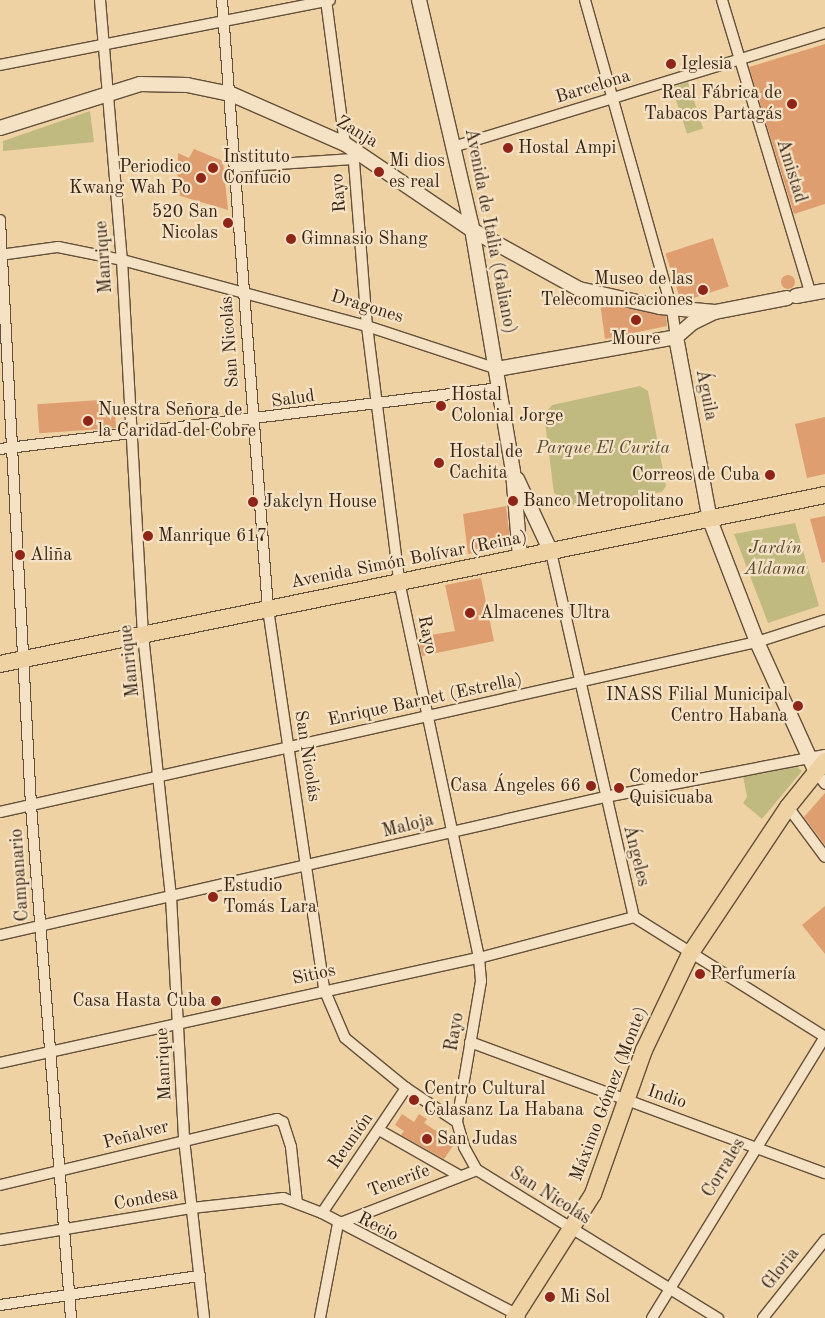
<!DOCTYPE html>
<meta charset="utf-8">
<style>
body{margin:0}
#map{position:relative;width:825px;height:1318px;overflow:hidden;background:#efd2a4;font-family:"Old Standard TT",serif}
div>[style]{position:absolute}
.green>*{inset:0;background:#c1ba80;transform-origin:0 0}
.building>*{inset:0;background:#df9e6f;transform-origin:0 0}
.round{border-radius:50%}
.roads{filter:drop-shadow(1px 0 #64503a) drop-shadow(-1px 0 #64503a) drop-shadow(0 1px #64503a) drop-shadow(0 -1px #64503a)}
.street>*{height:10px;margin:-5px;padding:0 5px;transform-origin:5px;border-radius:5px;background:#f5e2c4}
.secondary>*{height:14px;margin:-7px;padding:0 7px;transform-origin:7px;border-radius:7px;background:#f5e2c4}
.primary>*{height:16px;margin:-8px;padding:0 8px;transform-origin:8px;border-radius:8px;background:#efd2a4}
.dots>*{width:14px;height:14px;translate:-50% -50%;box-sizing:border-box;border:2px solid #f5e2c4;border-radius:50%}
span{translate:-50% -50%;white-space:nowrap;text-align:center;line-height:1.15;-webkit-text-stroke:4.5px #f5e2c4;paint-order:stroke}
.poi-label{font-size:18px;color:#352416}
.left{translate:0 -50%;text-align:left}
.right{translate:-100% -50%;text-align:right}
.street-label{font-size:18px;color:#352416}
.park-label{font-size:18px;color:#584a30;font-style:italic}
</style>
<div id="map">
<div class="green">
<i style="left:688px;top:82px;width:49px;height:17px;rotate:72deg"></i>
<i style="clip-path:polygon(90px 111px,94px 142px,3px 151px,3px 141px)"></i>
<i style="clip-path:polygon(640px 386px,648px 391px,666px 486px,662px 492px,576px 506px,554px 493px,544px 415px,552px 405px)"></i>
<i style="clip-path:polygon(795px 523px,819px 606px,768px 623px,734px 534px)"></i>
<i style="clip-path:polygon(796px 766px,802px 771px,762px 819px,743px 803px,747px 797px,743px 776px)"></i>
</div>
<div class="building">
<i style="clip-path:polygon(825px 44px,825px 204px,794px 214px,749px 67px)"></i>
<i style="clip-path:polygon(194px 149px,223px 161px,228px 210px,177px 195px,178px 153px,189px 158px)"></i>
<i style="left:713px;top:238px;width:51px;height:50px;rotate:72deg"></i>
<i class="round" style="left:781px;top:275px;width:14px;height:14px"></i>
<i style="clip-path:polygon(600px 303px,666px 316px,667px 326px,605px 339px)"></i>
<i style="left:114px;top:399px;width:29px;height:77px;rotate:86deg"></i>
<i style="clip-path:polygon(825px 417px,825px 474px,807px 478px,795px 424px)"></i>
<i style="clip-path:polygon(506px 506px,510px 539px,502px 548px,468px 554px,463px 514px)"></i>
<i style="clip-path:polygon(825px 516px,825px 562px,822px 563px,810px 519px)"></i>
<i style="clip-path:polygon(481px 578px,494px 641px,422px 656px,418px 637px,455px 631px,445px 585px)"></i>
<i style="clip-path:polygon(825px 793px,825px 845px,804px 817px)"></i>
<i style="clip-path:polygon(825px 906px,825px 954px,802px 925px)"></i>
<i style="clip-path:polygon(402px 1114px,414px 1122px,419px 1114px,427px 1119px,424px 1123px,455px 1143px,444px 1159px,401px 1135px,404px 1131px,395px 1125px)"></i>
</div>
<div class="roads">
<div class="street">
<i style="left:100px;top:0;width:261px;rotate:85.2deg"></i>
<i style="left:122px;top:260px;width:376px;rotate:86.8deg"></i>
<i style="left:143px;top:635px;width:263px;rotate:83.9deg"></i>
<i style="left:171px;top:897px;width:242px;rotate:86.9deg"></i>
<i style="left:184px;top:1139px;width:180px;rotate:83.6deg"></i>
<i style="left:222px;top:0;width:611px;rotate:85.68deg"></i>
<i style="left:268px;top:609px;width:384px;rotate:81.6deg"></i>
<i style="left:324px;top:989px;width:53px;rotate:66.8deg"></i>
<i style="left:345px;top:1038px;width:79px;rotate:39.3deg"></i>
<i style="left:406px;top:1088px;width:61px;rotate:33.7deg"></i>
<i style="left:457px;top:1122px;width:26px;rotate:74deg"></i>
<i style="left:464px;top:1147px;width:26px;rotate:61deg"></i>
<i style="left:477px;top:1170px;width:283px;rotate:31.6deg"></i>
<i style="left:326px;top:0;width:145px;rotate:82.5deg"></i>
<i style="left:585px;top:0;width:321px;rotate:74.3deg"></i>
<i style="left:672px;top:309px;width:28px;rotate:82deg"></i>
<i style="left:722px;top:0;width:307px;rotate:73.2deg"></i>
<i style="left:0;top:65px;width:336px;rotate:-11.1deg"></i>
<i style="left:456px;top:146px;width:386px;rotate:-17deg"></i>
<i style="left:353px;top:149px;width:178px;rotate:85.5deg"></i>
<i style="left:367px;top:326px;width:257px;rotate:82.8deg"></i>
<i style="left:399px;top:581px;width:385px;rotate:78deg"></i>
<i style="left:479px;top:958px;width:23px;rotate:85deg"></i>
<i style="left:481px;top:981px;width:143px;rotate:99.7deg"></i>
<i style="left:235px;top:167px;width:117px;rotate:-3.9deg"></i>
<i style="left:0;top:220px;width:587px;rotate:86.97deg"></i>
<i style="left:31px;top:806px;width:514px;rotate:85.53deg"></i>
<i style="left:0;top:255px;width:59px;rotate:-7.9deg"></i>
<i style="left:58px;top:247px;width:65px;rotate:11.5deg"></i>
<i style="left:122px;top:260px;width:254px;rotate:15.1deg"></i>
<i style="left:367px;top:326px;width:137px;rotate:18.3deg"></i>
<i style="left:0;top:449px;width:504px;rotate:-6.96deg"></i>
<i style="left:551px;top:552px;width:374px;rotate:77.2deg"></i>
<i style="left:634px;top:917px;width:226px;rotate:32.1deg"></i>
<i style="left:815px;top:770px;width:17px;rotate:54deg"></i>
<i style="left:788px;top:807px;width:62px;rotate:53.5deg"></i>
<i style="left:0;top:812px;width:776px;rotate:-12.66deg"></i>
<i style="left:757px;top:642px;width:71px;rotate:-17.9deg"></i>
<i style="left:0;top:935px;width:621px;rotate:-12.85deg"></i>
<i style="left:605px;top:797px;width:224px;rotate:-10.8deg"></i>
<i style="left:470px;top:1042px;width:378px;rotate:20.3deg"></i>
<i style="left:0;top:1063px;width:490px;rotate:-12.4deg"></i>
<i style="left:479px;top:958px;width:160px;rotate:-14.8deg"></i>
<i style="left:379px;top:1130px;width:93px;rotate:29.6deg"></i>
<i style="left:0;top:1185px;width:285px;rotate:-13.4deg"></i>
<i style="left:277px;top:1119px;width:7px;rotate:27deg"></i>
<i style="left:283px;top:1122px;width:26px;rotate:72deg"></i>
<i style="left:291px;top:1147px;width:56px;rotate:83.9deg"></i>
<i style="left:322px;top:1213px;width:151px;rotate:-56.1deg"></i>
<i style="left:0;top:1240px;width:195px;rotate:-9.5deg"></i>
<i style="left:192px;top:1208px;width:92px;rotate:-6.3deg"></i>
<i style="left:283px;top:1198px;width:42px;rotate:21deg"></i>
<i style="left:322px;top:1213px;width:223px;rotate:27.5deg"></i>
<i style="left:0;top:1305px;width:202px;rotate:-8.3deg"></i>
<i style="left:320px;top:1318px;width:96px;rotate:-79.2deg"></i>
<i style="left:338px;top:1224px;width:149px;rotate:-21.2deg"></i>
<i style="left:652px;top:1318px;width:330px;rotate:-58.4deg"></i>
<i style="left:763px;top:1318px;width:100px;rotate:-51.5deg"></i>
</div>
<div class="secondary">
<i style="left:419px;top:0;width:229px;rotate:76.9deg"></i>
<i style="left:471px;top:223px;width:253px;rotate:80.4deg"></i>
<i style="left:513px;top:472px;width:86px;rotate:85.3deg"></i>
<i style="left:0;top:128px;width:147px;rotate:-17.4deg"></i>
<i style="left:140px;top:84px;width:47px;rotate:1.2deg"></i>
<i style="left:187px;top:85px;width:45px;rotate:11.6deg"></i>
<i style="left:231px;top:94px;width:124px;rotate:23.7deg"></i>
<i style="left:345px;top:144px;width:153px;rotate:34.1deg"></i>
<i style="left:472px;top:230px;width:122px;rotate:28.9deg"></i>
<i style="left:579px;top:289px;width:83px;rotate:12.5deg"></i>
<i style="left:660px;top:307px;width:55px;rotate:5.2deg"></i>
<i style="left:796px;top:296px;width:29px;rotate:-10deg"></i>
<i style="left:676px;top:337px;width:186px;rotate:79.5deg"></i>
<i style="left:710px;top:520px;width:131px;rotate:68.9deg"></i>
<i style="left:757px;top:642px;width:141px;rotate:65.6deg"></i>
<i style="left:497px;top:369px;width:182px;rotate:-10.1deg"></i>
<i style="left:676px;top:337px;width:21px;rotate:-41deg"></i>
<i style="left:692px;top:323px;width:25px;rotate:-26deg"></i>
<i style="left:715px;top:312px;width:73px;rotate:-11deg"></i>
<i style="left:517px;top:479px;width:81px;rotate:65deg"></i>
</div>
<div class="primary">
<i style="left:0;top:664px;width:842px;rotate:-11.58deg"></i>
<i style="left:514px;top:1318px;width:147px;rotate:-57.5deg"></i>
<i style="left:593px;top:1194px;width:153px;rotate:-70.5deg"></i>
<i style="left:644px;top:1050px;width:106px;rotate:-64.4deg"></i>
<i style="left:690px;top:954px;width:177px;rotate:-56.3deg"></i>
<i style="left:788px;top:807px;width:59px;rotate:-51.2deg"></i>
</div>
</div>
<div class="dots">
<i style="left:671px;top:64px;background:#8f2418"></i>
<i style="left:792px;top:104px;background:#8f2418"></i>
<i style="left:508px;top:148px;background:#8f2418"></i>
<i style="left:213px;top:168px;background:#8f2418"></i>
<i style="left:379px;top:172px;background:#8f2418"></i>
<i style="left:201px;top:178px;background:#8f2418"></i>
<i style="left:228px;top:223px;background:#8f2418"></i>
<i style="left:291px;top:239px;background:#8f2418"></i>
<i style="left:703px;top:290px;background:#8f2418"></i>
<i style="left:636px;top:320px;background:#8f2418"></i>
<i style="left:441px;top:406px;background:#8f2418"></i>
<i style="left:88px;top:421px;background:#8f2418"></i>
<i style="left:439px;top:463px;background:#8f2418"></i>
<i style="left:770px;top:475px;background:#8f2418"></i>
<i style="left:513px;top:501px;background:#8f2418"></i>
<i style="left:253px;top:502px;background:#8f2418"></i>
<i style="left:148px;top:536px;background:#8f2418"></i>
<i style="left:20px;top:555px;background:#8f2418"></i>
<i style="left:470px;top:613px;background:#8f2418"></i>
<i style="left:798px;top:706px;background:#8f2418"></i>
<i style="left:591px;top:786px;background:#8f2418"></i>
<i style="left:619px;top:788px;background:#8f2418"></i>
<i style="left:213px;top:897px;background:#8f2418"></i>
<i style="left:700px;top:974px;background:#8f2418"></i>
<i style="left:216px;top:1001px;background:#8f2418"></i>
<i style="left:414px;top:1100px;background:#8f2418"></i>
<i style="left:427px;top:1139px;background:#8f2418"></i>
<i style="left:550px;top:1297px;background:#8f2418"></i>
</div>
<div class="poi-label">
<span class="left" style="left:681px;top:64px">Iglesia</span>
<span class="right" style="left:782px;top:104px">Real Fábrica de<br>Tabacos Partagás</span>
<span class="left" style="left:518px;top:148px">Hostal Ampi</span>
<span class="left" style="left:223px;top:168px">Instituto<br>Confucio</span>
<span class="left" style="left:389px;top:172px">Mi dios<br>es real</span>
<span class="right" style="left:191px;top:178px">Periodico<br>Kwang Wah Po</span>
<span class="right" style="left:218px;top:223px">520 San<br>Nicolas</span>
<span class="left" style="left:301px;top:239px">Gimnasio Shang</span>
<span class="right" style="left:693px;top:290px">Museo de las<br>Telecomunicaciones</span>
<span style="left:636px;top:339px">Moure</span>
<span class="left" style="left:451px;top:406px">Hostal<br>Colonial Jorge</span>
<span class="left" style="left:98px;top:421px">Nuestra Señora de<br>la Caridad del Cobre</span>
<span class="left" style="left:449px;top:463px">Hostal de<br>Cachita</span>
<span class="right" style="left:760px;top:475px">Correos de Cuba</span>
<span class="left" style="left:523px;top:501px">Banco Metropolitano</span>
<span class="left" style="left:263px;top:502px">Jakclyn House</span>
<span class="left" style="left:158px;top:536px">Manrique 617</span>
<span class="left" style="left:30px;top:555px">Aliña</span>
<span class="left" style="left:480px;top:613px">Almacenes Ultra</span>
<span class="right" style="left:788px;top:706px">INASS Filial Municipal<br>Centro Habana</span>
<span class="left" style="left:629px;top:788px">Comedor<br>Quisicuaba</span>
<span class="right" style="left:581px;top:786px">Casa Ángeles 66</span>
<span class="left" style="left:223px;top:897px">Estudio<br>Tomás Lara</span>
<span class="left" style="left:710px;top:974px">Perfumería</span>
<span class="right" style="left:206px;top:1001px">Casa Hasta Cuba</span>
<span class="left" style="left:424px;top:1100px">Centro Cultural<br>Calasanz La Habana</span>
<span class="left" style="left:437px;top:1139px">San Judas</span>
<span class="left" style="left:560px;top:1297px">Mi Sol</span>
</div>
<div class="street-label">
<span style="left:593px;top:87px;rotate:-17deg">Barcelona</span>
<span style="left:357px;top:132px;rotate:31deg">Zanja</span>
<span style="left:791px;top:171px;rotate:73deg">Amistad</span>
<span style="left:339px;top:193px;rotate:-95deg">Rayo</span>
<span style="left:490px;top:231px;rotate:79deg">Avenida de Italia (Galiano)</span>
<span style="left:104px;top:257px;rotate:-94deg">Manrique</span>
<span style="left:367px;top:307px;rotate:17deg">Dragones</span>
<span style="left:230px;top:342px;rotate:-94deg">San Nicolás</span>
<span style="left:706px;top:395px;rotate:79deg">Águila</span>
<span style="left:293px;top:399px;rotate:-8deg">Salud</span>
<span style="left:409px;top:560px;rotate:-11deg">Avenida Simón Bolívar (Reina)</span>
<span style="left:427px;top:635px;rotate:78deg">Rayo</span>
<span style="left:130px;top:661px;rotate:-96deg">Manrique</span>
<span style="left:425px;top:700px;rotate:-12deg">Enrique Barnet (Estrella)</span>
<span style="left:307px;top:756px;rotate:81deg">San Nicolás</span>
<span style="left:408px;top:826px;rotate:-14deg">Maloja</span>
<span style="left:636px;top:856px;rotate:76deg">Ángeles</span>
<span style="left:20px;top:875px;rotate:-94deg">Campanario</span>
<span style="left:314px;top:975px;rotate:-12deg">Sitios</span>
<span style="left:455px;top:1032px;rotate:-80deg">Rayo</span>
<span style="left:164px;top:1064px;rotate:-93deg">Manrique</span>
<span style="left:609px;top:1094px;rotate:-69deg">Máximo Gómez (Monte)</span>
<span style="left:667px;top:1097px;rotate:19deg">Indio</span>
<span style="left:136px;top:1135px;rotate:-15deg">Peñalver</span>
<span style="left:351px;top:1141px;rotate:-55deg">Reunión</span>
<span style="left:724px;top:1168px;rotate:-59deg">Corrales</span>
<span style="left:399px;top:1181px;rotate:-20deg">Tenerife</span>
<span style="left:550px;top:1196px;rotate:32deg">San Nicolás</span>
<span style="left:146px;top:1199px;rotate:-10deg">Condesa</span>
<span style="left:378px;top:1227px;rotate:27deg">Recio</span>
<span style="left:781px;top:1269px;rotate:-52deg">Gloria</span>
</div>
<div class="park-label">
<span style="left:603px;top:448px">Parque El Curita</span>
<span style="left:775px;top:559px">Jardín<br>Aldama</span>
</div>
</div>
